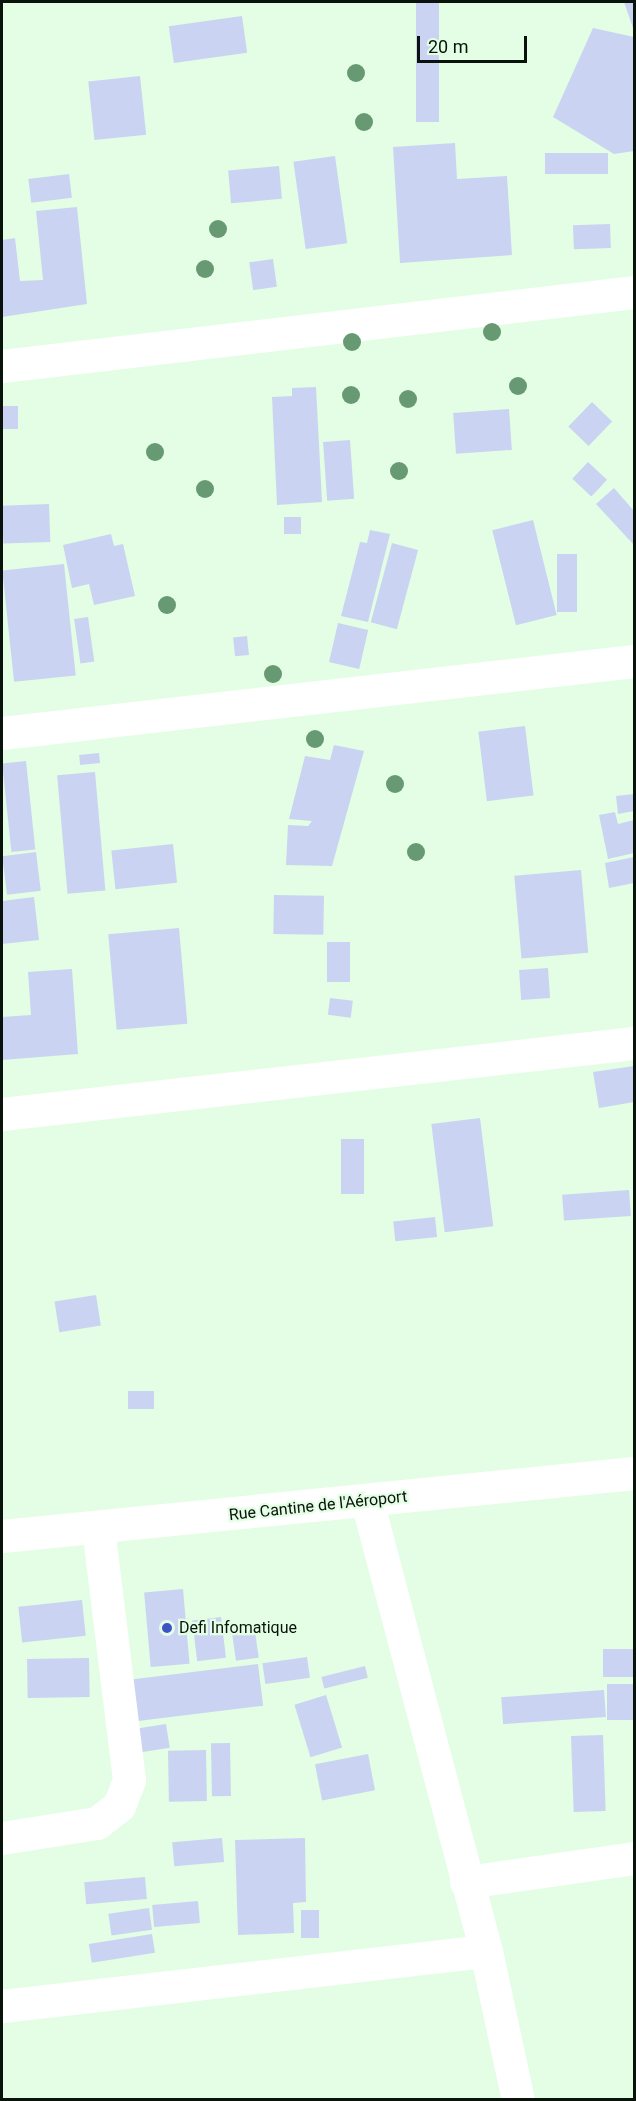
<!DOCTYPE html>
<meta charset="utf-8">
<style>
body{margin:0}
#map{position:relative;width:636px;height:2101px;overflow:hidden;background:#e3fee4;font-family:Roboto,sans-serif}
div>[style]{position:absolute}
.building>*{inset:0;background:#cad4f2;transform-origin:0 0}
.street>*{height:33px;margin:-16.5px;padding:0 16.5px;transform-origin:16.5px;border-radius:16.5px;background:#fff}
.secondary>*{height:33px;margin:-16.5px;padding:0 16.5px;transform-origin:16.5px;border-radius:16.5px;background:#fff}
.trees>*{width:18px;height:18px;margin:-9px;border-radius:50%;background:#679a72}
.dots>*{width:16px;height:16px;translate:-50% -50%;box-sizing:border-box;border:3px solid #e3fee4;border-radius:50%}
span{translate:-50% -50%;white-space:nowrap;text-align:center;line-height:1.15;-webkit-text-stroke:4.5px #e3fee4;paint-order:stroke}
.street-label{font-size:16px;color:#0a130b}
.poi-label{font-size:16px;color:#0a130b}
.left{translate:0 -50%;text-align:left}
.frame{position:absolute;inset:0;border:3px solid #0a130b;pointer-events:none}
.scale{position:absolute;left:417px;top:36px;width:110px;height:27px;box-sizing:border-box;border:3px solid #0a130b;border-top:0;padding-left:8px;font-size:18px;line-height:21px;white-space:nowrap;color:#0a130b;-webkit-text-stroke:4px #e3fee4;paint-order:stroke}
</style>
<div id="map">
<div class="building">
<i style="left:416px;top:2px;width:23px;height:120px"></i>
<i style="clip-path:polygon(624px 2px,634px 2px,634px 31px)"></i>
<i style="left:242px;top:16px;width:37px;height:74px;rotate:82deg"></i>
<i style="clip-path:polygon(593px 28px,634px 37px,634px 151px,614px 154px,553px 117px)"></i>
<i style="left:140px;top:76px;width:59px;height:52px;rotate:84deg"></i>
<i style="clip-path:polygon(455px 143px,457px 179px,507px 176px,512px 255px,400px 263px,393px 147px)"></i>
<i style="left:545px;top:153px;width:63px;height:21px"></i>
<i style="left:335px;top:156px;width:88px;height:42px;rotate:82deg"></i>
<i style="left:279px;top:166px;width:33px;height:51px;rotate:85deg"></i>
<i style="left:69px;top:174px;width:24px;height:41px;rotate:83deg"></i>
<i style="clip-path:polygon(77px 207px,87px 304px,2px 317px,2px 240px,15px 238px,20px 281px,43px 280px,36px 211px)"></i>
<i style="left:610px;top:224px;width:24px;height:37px;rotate:88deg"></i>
<i style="left:273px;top:259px;width:28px;height:24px;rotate:82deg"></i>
<i style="clip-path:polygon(316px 387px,322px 502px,277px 505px,272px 397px,292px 396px,292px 388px)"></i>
<i style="left:592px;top:402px;width:28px;height:34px;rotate:44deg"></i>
<i style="left:2px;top:406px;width:16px;height:23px"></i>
<i style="left:509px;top:409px;width:41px;height:56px;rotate:86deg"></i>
<i style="left:350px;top:440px;width:59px;height:27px;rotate:86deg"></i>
<i style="left:588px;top:462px;width:26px;height:23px;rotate:43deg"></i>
<i style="clip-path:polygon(614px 488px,634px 511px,634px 545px,596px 504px)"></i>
<i style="left:49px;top:504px;width:38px;height:47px;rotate:88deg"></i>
<i style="left:301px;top:517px;width:17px;height:17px;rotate:90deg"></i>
<i style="left:533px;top:520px;width:98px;height:42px;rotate:76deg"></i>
<i style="clip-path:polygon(370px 530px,390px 534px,368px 622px,341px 616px,360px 542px,367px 543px)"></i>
<i style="clip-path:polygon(111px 534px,114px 546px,123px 544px,135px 596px,94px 605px,89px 584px,72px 588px,63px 545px)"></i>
<i style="left:392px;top:543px;width:27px;height:82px;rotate:15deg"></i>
<i style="left:577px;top:554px;width:58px;height:20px;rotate:90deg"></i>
<i style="left:64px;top:564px;width:112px;height:62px;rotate:84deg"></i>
<i style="left:88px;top:617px;width:45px;height:14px;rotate:82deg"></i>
<i style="left:338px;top:623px;width:31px;height:40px;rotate:13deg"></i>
<i style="left:247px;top:636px;width:19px;height:14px;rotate:84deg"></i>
<i style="left:525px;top:726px;width:70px;height:47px;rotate:83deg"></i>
<i style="clip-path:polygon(334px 745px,364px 751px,332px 866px,286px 865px,288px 825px,308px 826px,312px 821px,289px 819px,305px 756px,330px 760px)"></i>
<i style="left:99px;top:753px;width:10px;height:20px;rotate:84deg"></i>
<i style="left:26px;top:761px;width:89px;height:24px;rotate:84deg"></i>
<i style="left:95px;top:772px;width:119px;height:38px;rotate:85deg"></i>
<i style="clip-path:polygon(634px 794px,634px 811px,618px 814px,616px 796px)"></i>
<i style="clip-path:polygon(615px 812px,618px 824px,634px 820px,634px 853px,608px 859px,599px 815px)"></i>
<i style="left:173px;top:844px;width:39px;height:62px;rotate:84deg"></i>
<i style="left:36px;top:852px;width:39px;height:34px;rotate:83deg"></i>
<i style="clip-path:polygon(634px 857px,634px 883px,609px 888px,605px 863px)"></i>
<i style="left:581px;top:870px;width:83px;height:67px;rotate:85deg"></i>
<i style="left:274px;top:895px;width:50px;height:39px;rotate:1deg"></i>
<i style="clip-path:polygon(34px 897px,39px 940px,2px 944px,2px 901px)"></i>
<i style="left:179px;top:928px;width:96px;height:71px;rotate:85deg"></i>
<i style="left:327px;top:942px;width:23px;height:40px"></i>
<i style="left:548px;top:968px;width:30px;height:29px;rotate:86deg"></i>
<i style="clip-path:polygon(72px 969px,78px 1054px,2px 1060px,2px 1017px,31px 1015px,28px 972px)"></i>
<i style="left:330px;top:998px;width:23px;height:17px;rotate:7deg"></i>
<i style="clip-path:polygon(634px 1066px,634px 1102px,599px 1108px,593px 1072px)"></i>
<i style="left:480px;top:1118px;width:109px;height:49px;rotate:83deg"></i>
<i style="left:341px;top:1139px;width:23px;height:55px"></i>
<i style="left:629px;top:1190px;width:26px;height:67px;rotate:86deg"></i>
<i style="left:435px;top:1217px;width:20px;height:42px;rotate:84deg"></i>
<i style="left:96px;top:1295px;width:31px;height:42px;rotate:81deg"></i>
<i style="left:154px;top:1391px;width:18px;height:26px;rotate:90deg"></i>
<i style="left:183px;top:1589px;width:75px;height:39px;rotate:85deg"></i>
<i style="left:82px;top:1600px;width:36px;height:64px;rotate:84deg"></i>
<i style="left:221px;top:1617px;width:41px;height:29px;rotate:83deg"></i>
<i style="left:254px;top:1624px;width:34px;height:23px;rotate:82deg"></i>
<i style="left:634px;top:1649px;width:28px;height:31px;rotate:90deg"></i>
<i style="left:307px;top:1657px;width:21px;height:45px;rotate:82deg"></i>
<i style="left:89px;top:1658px;width:39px;height:62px;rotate:89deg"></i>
<i style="left:258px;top:1664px;width:42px;height:130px;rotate:83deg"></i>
<i style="left:365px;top:1666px;width:12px;height:45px;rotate:76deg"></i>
<i style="left:634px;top:1684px;width:36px;height:27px;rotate:90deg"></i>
<i style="left:604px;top:1690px;width:27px;height:103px;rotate:86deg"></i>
<i style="left:326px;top:1695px;width:55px;height:33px;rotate:73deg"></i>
<i style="left:166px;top:1724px;width:24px;height:34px;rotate:81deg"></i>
<i style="left:603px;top:1735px;width:76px;height:32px;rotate:88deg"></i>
<i style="left:230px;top:1743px;width:53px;height:19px;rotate:89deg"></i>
<i style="left:206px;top:1750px;width:51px;height:38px;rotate:89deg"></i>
<i style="left:368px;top:1754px;width:37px;height:54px;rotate:79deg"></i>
<i style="left:222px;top:1838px;width:24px;height:50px;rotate:85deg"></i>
<i style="clip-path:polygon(305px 1838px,306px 1902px,293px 1903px,294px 1933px,238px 1935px,235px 1840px)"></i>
<i style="left:145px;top:1877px;width:22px;height:61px;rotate:85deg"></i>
<i style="left:198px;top:1901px;width:22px;height:46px;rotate:85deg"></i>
<i style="left:149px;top:1908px;width:22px;height:41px;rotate:82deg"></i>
<i style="left:301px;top:1910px;width:18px;height:28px"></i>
<i style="left:152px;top:1934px;width:19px;height:64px;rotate:81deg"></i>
</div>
<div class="street">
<i style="left:2px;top:366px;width:636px;rotate:-6.68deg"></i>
<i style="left:2px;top:733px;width:636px;rotate:-6.5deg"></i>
<i style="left:2px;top:1114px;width:636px;rotate:-6.41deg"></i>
<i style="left:367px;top:1501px;width:465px;rotate:75.2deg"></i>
<i style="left:486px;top:1951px;width:152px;rotate:77.9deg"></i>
<i style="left:2px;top:1838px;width:96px;rotate:-9deg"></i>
<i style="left:97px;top:1823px;width:28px;rotate:-38deg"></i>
<i style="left:119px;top:1806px;width:28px;rotate:-69deg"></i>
<i style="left:129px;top:1780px;width:254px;rotate:-97deg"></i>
<i style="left:466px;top:1882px;width:170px;rotate:-8.1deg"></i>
<i style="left:2px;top:2006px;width:487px;rotate:-6.5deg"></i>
</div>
<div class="secondary">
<i style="left:2px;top:1536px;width:635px;rotate:-5.69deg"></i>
</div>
<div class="trees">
<i style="left:356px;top:73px"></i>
<i style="left:364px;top:122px"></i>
<i style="left:218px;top:229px"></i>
<i style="left:205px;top:269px"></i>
<i style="left:492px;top:332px"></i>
<i style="left:352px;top:342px"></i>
<i style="left:518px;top:386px"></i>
<i style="left:351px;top:395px"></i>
<i style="left:408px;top:399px"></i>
<i style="left:155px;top:452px"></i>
<i style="left:399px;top:471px"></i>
<i style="left:205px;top:489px"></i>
<i style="left:167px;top:605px"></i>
<i style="left:273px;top:674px"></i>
<i style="left:315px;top:739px"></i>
<i style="left:395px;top:784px"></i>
<i style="left:416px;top:852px"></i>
</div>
<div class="dots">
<i style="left:167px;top:1628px;background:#3e53c6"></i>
</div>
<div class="street-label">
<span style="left:318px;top:1506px;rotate:-6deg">Rue Cantine de l'Aéroport</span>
</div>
<div class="poi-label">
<span class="left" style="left:179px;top:1628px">Defi Infomatique</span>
</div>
<div class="frame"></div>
<div class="scale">20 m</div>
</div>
